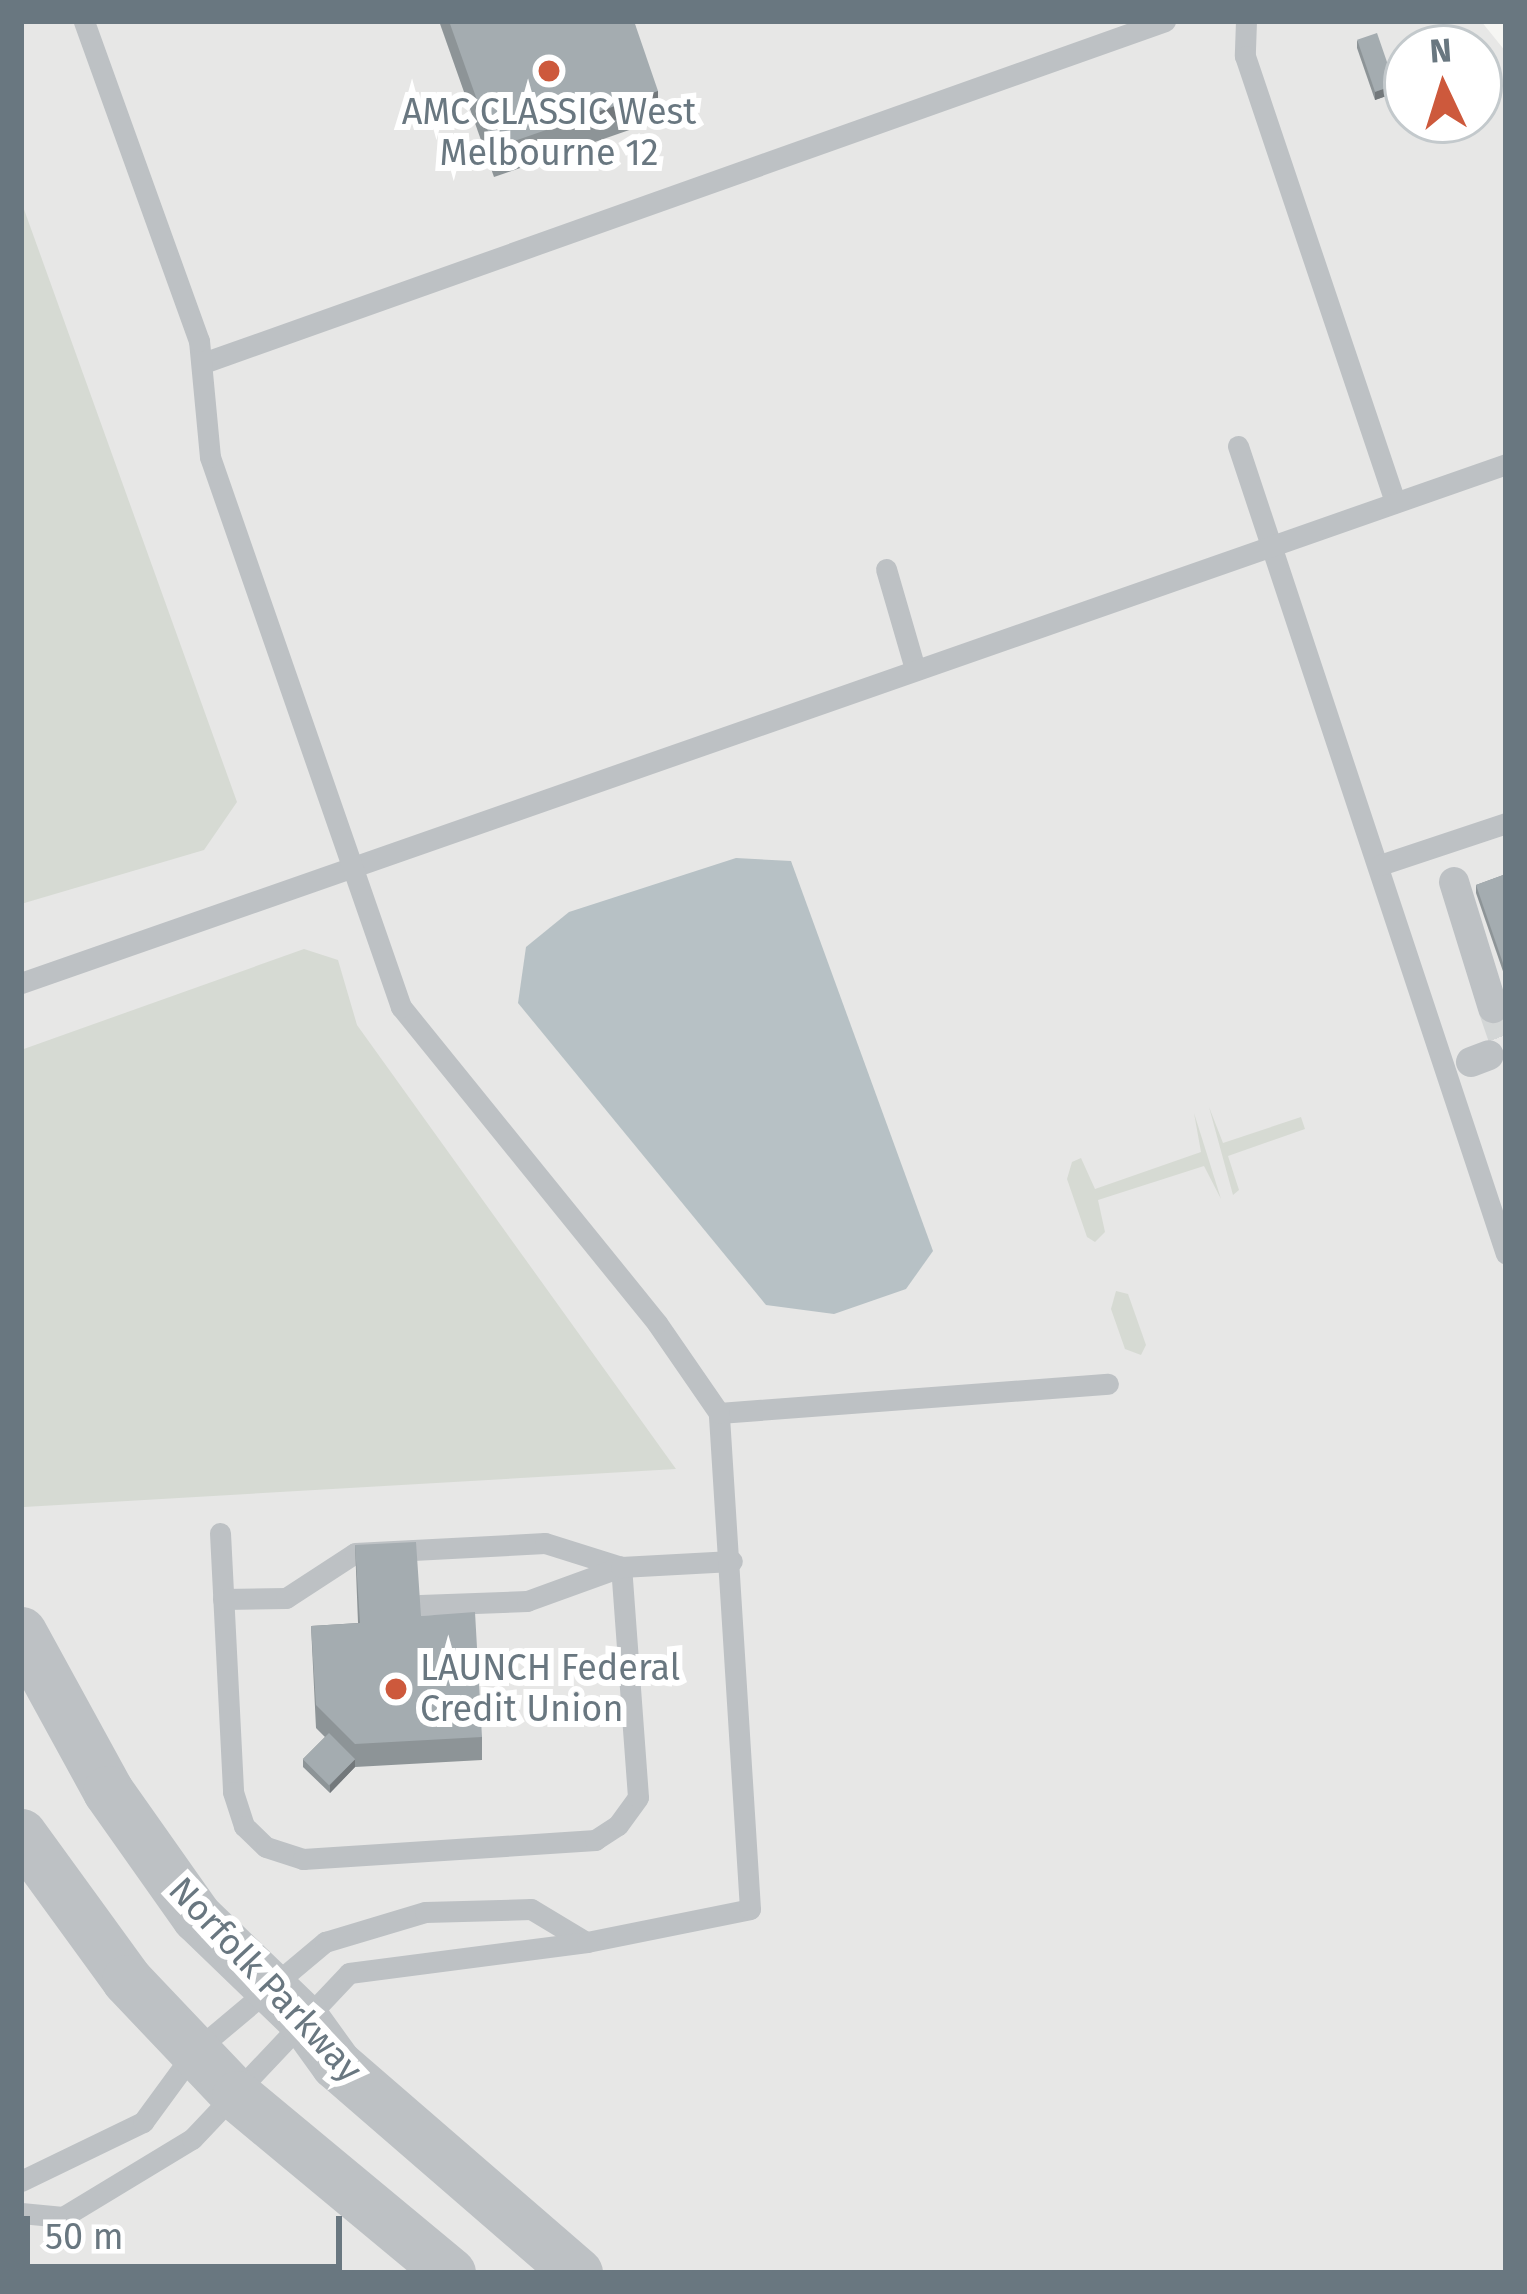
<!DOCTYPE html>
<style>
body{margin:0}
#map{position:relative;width:1527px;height:2294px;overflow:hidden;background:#f6f6f3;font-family:"Fira Sans",sans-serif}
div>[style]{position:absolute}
.built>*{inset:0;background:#e7e7e6}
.green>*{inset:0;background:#d6dad3}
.water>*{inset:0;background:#b7c1c5}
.pedestrian-tunnel>*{height:30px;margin-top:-15px;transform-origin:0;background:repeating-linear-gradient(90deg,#d3d6d6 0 30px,transparent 0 45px)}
.service>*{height:21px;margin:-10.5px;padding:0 10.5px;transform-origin:10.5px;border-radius:10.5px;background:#bdc1c4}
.pedestrian>*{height:30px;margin:-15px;padding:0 15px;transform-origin:15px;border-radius:15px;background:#bdc1c4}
.tertiary>*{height:51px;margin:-25.5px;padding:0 25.5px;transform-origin:25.5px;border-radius:25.5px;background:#bdc1c4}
.wall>*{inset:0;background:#8d9497}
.shaded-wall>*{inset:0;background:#73787b;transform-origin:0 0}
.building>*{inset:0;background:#a4acb0;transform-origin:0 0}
.dots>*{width:33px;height:33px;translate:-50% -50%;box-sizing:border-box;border:6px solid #fff;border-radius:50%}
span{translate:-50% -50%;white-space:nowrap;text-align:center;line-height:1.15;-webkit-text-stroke:12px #fff;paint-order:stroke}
.poi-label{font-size:36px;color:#697780}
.left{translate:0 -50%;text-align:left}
.street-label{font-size:36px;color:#697780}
.frame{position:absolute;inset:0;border:24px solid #697780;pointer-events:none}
.north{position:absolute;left:1383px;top:24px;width:120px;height:120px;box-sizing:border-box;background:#fff;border:3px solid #c3c9cc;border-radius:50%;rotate:356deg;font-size:33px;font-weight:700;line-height:48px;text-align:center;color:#697780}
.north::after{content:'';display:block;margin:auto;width:42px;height:54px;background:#cd593c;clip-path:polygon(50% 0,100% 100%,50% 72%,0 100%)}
.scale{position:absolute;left:24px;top:2216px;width:318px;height:54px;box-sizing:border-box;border:6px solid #697780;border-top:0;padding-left:15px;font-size:36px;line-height:42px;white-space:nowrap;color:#697780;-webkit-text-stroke:9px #fff;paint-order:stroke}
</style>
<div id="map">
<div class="built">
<i style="clip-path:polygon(evenodd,21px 21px,1481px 21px,1506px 52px,1506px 2273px,21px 2273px,21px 21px,1407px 48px,1479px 48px,1479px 120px,1407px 120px,1407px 48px)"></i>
</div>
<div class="green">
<i style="clip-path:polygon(21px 201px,237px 802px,204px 850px,21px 904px)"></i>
<i style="clip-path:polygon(304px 949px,338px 960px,357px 1025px,676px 1469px,24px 1507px,21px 1050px)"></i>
<i style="clip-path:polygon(1209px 1107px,1223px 1143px,1301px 1117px,1305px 1129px,1228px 1156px,1239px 1190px,1233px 1195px)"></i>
<i style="clip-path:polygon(1194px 1113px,1221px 1199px,1204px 1166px,1098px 1200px,1105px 1232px,1095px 1242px,1087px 1237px,1067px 1179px,1072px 1162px,1081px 1158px,1095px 1189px,1201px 1152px)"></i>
<i style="clip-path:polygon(1116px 1291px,1128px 1294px,1146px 1345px,1141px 1355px,1125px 1349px,1111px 1309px)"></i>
</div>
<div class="water">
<i style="clip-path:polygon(736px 858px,791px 861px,933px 1251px,906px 1289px,834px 1314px,766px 1305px,518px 1003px,526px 947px,569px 912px)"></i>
</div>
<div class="pedestrian-tunnel">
<i style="left:1493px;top:1008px;width:39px;rotate:71deg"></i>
</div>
<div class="service">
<i style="left:1246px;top:21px;width:35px;rotate:92deg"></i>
<i style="left:1245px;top:56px;width:471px;rotate:71.4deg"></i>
<i style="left:203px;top:363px;width:1021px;rotate:-19.57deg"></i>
<i style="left:1238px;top:446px;width:851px;rotate:71.65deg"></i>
<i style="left:886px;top:569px;width:104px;rotate:73.8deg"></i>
<i style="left:1380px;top:865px;width:133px;rotate:-18.4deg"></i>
<i style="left:21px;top:983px;width:1573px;rotate:-19.26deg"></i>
<i style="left:719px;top:1413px;width:390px;rotate:-4.3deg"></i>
<i style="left:220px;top:1533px;width:259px;rotate:87.1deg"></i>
<i style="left:233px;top:1792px;width:36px;rotate:72deg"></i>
<i style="left:244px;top:1826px;width:30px;rotate:44deg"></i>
<i style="left:266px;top:1847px;width:39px;rotate:18deg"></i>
<i style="left:303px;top:1859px;width:293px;rotate:-3.7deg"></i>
<i style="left:595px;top:1840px;width:27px;rotate:-33deg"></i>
<i style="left:618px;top:1825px;width:34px;rotate:-54deg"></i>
<i style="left:638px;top:1797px;width:231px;rotate:-94.2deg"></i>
<i style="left:223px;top:1599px;width:63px;rotate:-0.9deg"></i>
<i style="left:286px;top:1598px;width:82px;rotate:-33.1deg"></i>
<i style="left:355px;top:1553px;width:190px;rotate:-3deg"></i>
<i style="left:545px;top:1543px;width:80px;rotate:17.5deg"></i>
<i style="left:420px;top:1605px;width:107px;rotate:-2.1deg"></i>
<i style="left:527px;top:1601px;width:100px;rotate:-19.9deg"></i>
<i style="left:621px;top:1567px;width:111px;rotate:-3.1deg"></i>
<i style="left:21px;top:2181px;width:136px;rotate:-25.8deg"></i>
<i style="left:143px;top:2122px;width:88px;rotate:-53.8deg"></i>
<i style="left:195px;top:2051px;width:170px;rotate:-40deg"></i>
<i style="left:325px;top:1942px;width:104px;rotate:-16.7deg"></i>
<i style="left:425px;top:1912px;width:106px;rotate:-1.6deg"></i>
<i style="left:531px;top:1909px;width:64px;rotate:31deg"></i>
<i style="left:21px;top:2213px;width:42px;rotate:5.4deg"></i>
<i style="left:63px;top:2217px;width:151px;rotate:-31.2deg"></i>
<i style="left:192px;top:2139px;width:228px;rotate:-46.6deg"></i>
<i style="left:349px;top:1973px;width:240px;rotate:-7.4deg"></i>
<i style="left:587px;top:1942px;width:166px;rotate:-11.4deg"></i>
<i style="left:750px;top:1909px;width:497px;rotate:-93.6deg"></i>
<i style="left:719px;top:1413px;width:109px;rotate:-124.6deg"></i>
<i style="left:657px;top:1323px;width:407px;rotate:-129deg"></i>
<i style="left:401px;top:1007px;width:582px;rotate:-109.15deg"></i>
<i style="left:210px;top:457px;width:117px;rotate:-95.4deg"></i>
<i style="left:199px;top:341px;width:340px;rotate:-109.8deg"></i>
</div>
<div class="pedestrian">
<i style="left:1454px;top:882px;width:132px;rotate:72.8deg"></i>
<i style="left:1471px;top:1062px;width:19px;rotate:-21deg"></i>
</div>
<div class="tertiary">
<i style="left:21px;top:1632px;width:181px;rotate:61.3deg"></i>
<i style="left:108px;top:1791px;width:154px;rotate:54.8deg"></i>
<i style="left:197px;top:1917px;width:150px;rotate:43.9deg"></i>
<i style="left:305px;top:2021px;width:53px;rotate:54.2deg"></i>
<i style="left:336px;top:2064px;width:319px;rotate:40.9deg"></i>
<i style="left:21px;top:1834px;width:180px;rotate:54deg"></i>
<i style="left:127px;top:1980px;width:160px;rotate:46.5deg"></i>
<i style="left:237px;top:2096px;width:277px;rotate:39.7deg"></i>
</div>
<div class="wall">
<i style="clip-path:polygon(439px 21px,634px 21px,658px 120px,494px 177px)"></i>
<i style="clip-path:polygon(1357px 40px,1395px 93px,1375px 100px,1357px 48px)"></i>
<i style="clip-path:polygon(1506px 874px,1506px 980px,1476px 893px,1476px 885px)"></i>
<i style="clip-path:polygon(355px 1545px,421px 1616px,482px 1737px,482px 1760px,355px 1767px,330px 1793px,303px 1767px,303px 1759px,325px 1737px,316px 1728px,311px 1626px,358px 1623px)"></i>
</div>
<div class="shaded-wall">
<i style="clip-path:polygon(1395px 85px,1395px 93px,1375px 100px,1375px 92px)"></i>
<i style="left:658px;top:91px;width:29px;height:174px;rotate:90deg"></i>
<i style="clip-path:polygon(355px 1759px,355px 1767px,330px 1793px,330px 1785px)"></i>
</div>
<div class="building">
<i style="clip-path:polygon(449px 21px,634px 21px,658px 91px,494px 148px)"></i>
<i style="left:1377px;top:33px;width:55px;height:21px;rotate:71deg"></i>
<i style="clip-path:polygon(1506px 874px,1506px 972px,1476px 885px)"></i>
<i style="clip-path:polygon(416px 1542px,421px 1616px,475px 1612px,482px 1737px,355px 1744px,316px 1705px,311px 1626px,360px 1623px,355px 1545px)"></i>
<i style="left:329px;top:1733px;width:37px;height:37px;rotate:45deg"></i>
</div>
<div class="dots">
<i style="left:549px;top:71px;background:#cd593c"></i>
<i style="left:396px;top:1689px;background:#cd593c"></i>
</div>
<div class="poi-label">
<span style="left:549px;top:133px">AMC CLASSIC West<br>Melbourne 12</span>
<span class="left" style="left:420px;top:1689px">LAUNCH Federal<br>Credit Union</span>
</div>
<div class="street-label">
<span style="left:265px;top:1980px;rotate:47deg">Norfolk Parkway</span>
</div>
<div class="frame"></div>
<div class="north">N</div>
<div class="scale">50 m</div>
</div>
